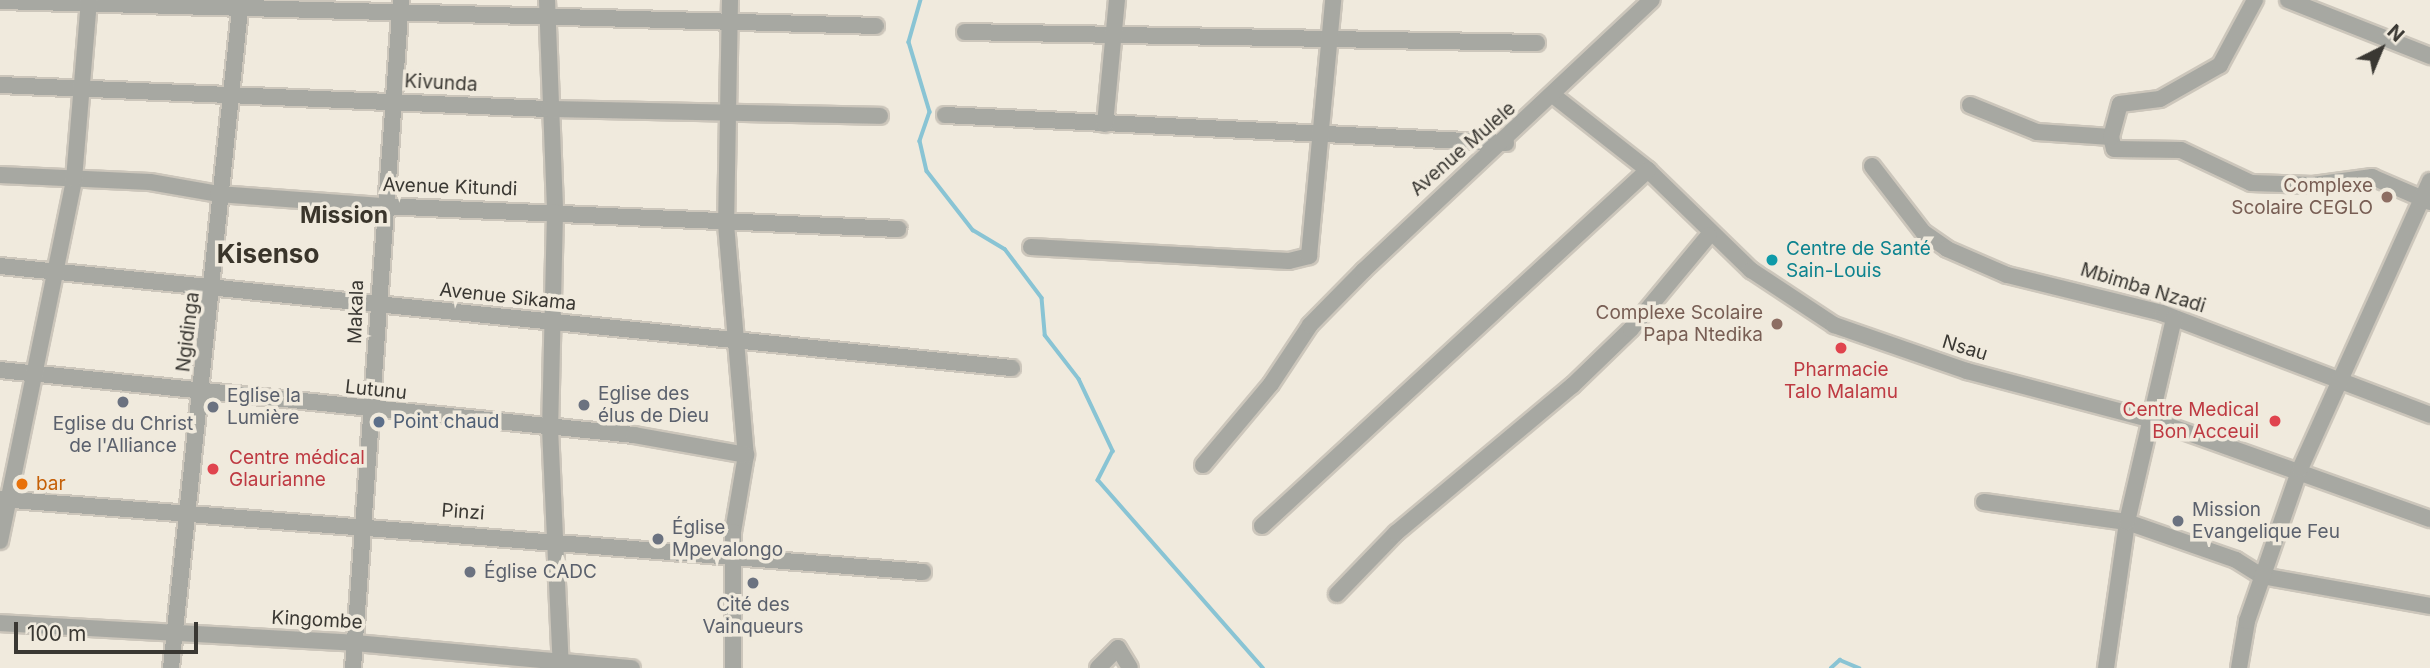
<!DOCTYPE html>
<meta charset="utf-8">
<style>
body{margin:0}
#map{position:relative;width:2430px;height:668px;overflow:hidden;background:#f0eadd;font-family:Inter,sans-serif}
div>[style]{position:absolute}
.stream>*{height:3.5px;margin:-1.75px;padding:0 1.75px;transform-origin:1.75px;border-radius:1.75px;background:#89c4d4}
.roads{filter:drop-shadow(2px 0 #ccc6bb) drop-shadow(-2px 0 #ccc6bb) drop-shadow(0 2px #ccc6bb) drop-shadow(0 -2px #ccc6bb)}
.minor>*{height:16px;margin:-8px;padding:0 8px;transform-origin:8px;border-radius:8px;background:#a7a8a2}
.dots>*{width:19px;height:19px;translate:-50% -50%;box-sizing:border-box;border:4px solid #f0eadd;border-radius:50%}
span{translate:-50% -50%;white-space:nowrap;text-align:center;line-height:1.15;-webkit-text-stroke:7px #f0eadd;paint-order:stroke}
.street-label{font-size:19px;color:#3a3833}
.education-label{font-size:19px;color:#785e54}
.right{translate:-100% -50%;text-align:right}
.culture-label{font-size:19px;color:#0d838f}
.left{translate:0 -50%;text-align:left}
.health-label{font-size:19px;color:#be3a42}
.worship-label{font-size:19px;color:#5b616d}
.service-label{font-size:19px;color:#4e5e75}
.food-label{font-size:19px;color:#c56008}
.quarter-label{font-size:23px;color:#3a352b;font-weight:700}
.district-label{font-size:26px;color:#3a352b;font-weight:700}
.north{position:absolute;left:2346px;top:14px;width:70px;height:70px;-webkit-text-stroke:5px #f0eadd;paint-order:stroke;rotate:43deg;font-size:19px;font-weight:700;line-height:28px;text-align:center;color:#3a3833}
.north::after{content:'';display:block;margin:auto;width:24px;height:32px;background:#3a3833;clip-path:polygon(50% 0,100% 100%,50% 72%,0 100%)}
.scale{position:absolute;left:14px;top:622px;width:184px;height:32px;box-sizing:border-box;border:4px solid #3a3833;border-top:0;padding-left:9px;font-size:21px;line-height:24px;white-space:nowrap;color:#3a3833;-webkit-text-stroke:5px #f0eadd;paint-order:stroke}
</style>
<div id="map">
<div class="stream">
<i style="left:921px;top:0;width:44px;rotate:105.9deg"></i>
<i style="left:909px;top:42px;width:73px;rotate:73.3deg"></i>
<i style="left:930px;top:112px;width:31px;rotate:109deg"></i>
<i style="left:920px;top:141px;width:31px;rotate:77deg"></i>
<i style="left:927px;top:171px;width:75px;rotate:52.1deg"></i>
<i style="left:973px;top:230px;width:37px;rotate:31deg"></i>
<i style="left:1005px;top:249px;width:61px;rotate:52.9deg"></i>
<i style="left:1042px;top:298px;width:37px;rotate:85deg"></i>
<i style="left:1045px;top:335px;width:56px;rotate:52.3deg"></i>
<i style="left:1079px;top:379px;width:80px;rotate:64.7deg"></i>
<i style="left:1113px;top:451px;width:33px;rotate:117deg"></i>
<i style="left:1098px;top:480px;width:250px;rotate:48.7deg"></i>
<i style="left:1831px;top:668px;width:12px;rotate:-42deg"></i>
<i style="left:1840px;top:660px;width:21px;rotate:23deg"></i>
</div>
<div class="roads">
<div class="minor">
<i style="left:547px;top:0;width:212px;rotate:87.8deg"></i>
<i style="left:555px;top:212px;width:216px;rotate:91.3deg"></i>
<i style="left:550px;top:428px;width:240px;rotate:87.4deg"></i>
<i style="left:730px;top:0;width:224px;rotate:91deg"></i>
<i style="left:726px;top:224px;width:232px;rotate:85.1deg"></i>
<i style="left:746px;top:455px;width:78px;rotate:99.6deg"></i>
<i style="left:733px;top:532px;width:136px;rotate:90deg"></i>
<i style="left:2288px;top:0;width:153px;rotate:21.5deg"></i>
<i style="left:0;top:1px;width:876px;rotate:1.63deg"></i>
<i style="left:965px;top:32px;width:572px;rotate:1.1deg"></i>
<i style="left:0;top:85px;width:549px;rotate:2.51deg"></i>
<i style="left:548px;top:109px;width:332px;rotate:1.2deg"></i>
<i style="left:1554px;top:96px;width:120px;rotate:38.2deg"></i>
<i style="left:1648px;top:170px;width:144px;rotate:44.2deg"></i>
<i style="left:1751px;top:270px;width:100px;rotate:33.5deg"></i>
<i style="left:1834px;top:325px;width:141px;rotate:19.1deg"></i>
<i style="left:1967px;top:371px;width:191px;rotate:14.8deg"></i>
<i style="left:2152px;top:420px;width:295px;rotate:19.6deg"></i>
<i style="left:1970px;top:105px;width:72px;rotate:21.9deg"></i>
<i style="left:2037px;top:132px;width:74px;rotate:3.9deg"></i>
<i style="left:2111px;top:137px;width:12px;rotate:76deg"></i>
<i style="left:2114px;top:149px;width:67px;rotate:0.9deg"></i>
<i style="left:2181px;top:150px;width:77px;rotate:25.2deg"></i>
<i style="left:2251px;top:183px;width:62px;rotate:1.8deg"></i>
<i style="left:2313px;top:185px;width:60px;rotate:-7.7deg"></i>
<i style="left:2372px;top:177px;width:63px;rotate:23.3deg"></i>
<i style="left:945px;top:115px;width:562px;rotate:2.86deg"></i>
<i style="left:1105px;top:124px;width:125px;rotate:-84.5deg"></i>
<i style="left:2111px;top:137px;width:34px;rotate:-75deg"></i>
<i style="left:2120px;top:104px;width:40px;rotate:-7.1deg"></i>
<i style="left:2160px;top:99px;width:69px;rotate:-29.5deg"></i>
<i style="left:2220px;top:65px;width:74px;rotate:-61.7deg"></i>
<i style="left:1872px;top:166px;width:83px;rotate:52.3deg"></i>
<i style="left:1923px;top:232px;width:29px;rotate:35deg"></i>
<i style="left:1947px;top:249px;width:65px;rotate:23.4deg"></i>
<i style="left:2007px;top:275px;width:160px;rotate:13.8deg"></i>
<i style="left:2162px;top:313px;width:287px;rotate:20.8deg"></i>
<i style="left:0;top:175px;width:150px;rotate:2.7deg"></i>
<i style="left:150px;top:182px;width:69px;rotate:10deg"></i>
<i style="left:218px;top:194px;width:164px;rotate:4.2deg"></i>
<i style="left:382px;top:206px;width:517px;rotate:2.55deg"></i>
<i style="left:1031px;top:247px;width:258px;rotate:3.1deg"></i>
<i style="left:1289px;top:261px;width:21px;rotate:-14deg"></i>
<i style="left:1309px;top:256px;width:257px;rotate:-84.6deg"></i>
<i style="left:0;top:266px;width:1017px;rotate:5.76deg"></i>
<i style="left:0;top:370px;width:637px;rotate:5.85deg"></i>
<i style="left:634px;top:435px;width:114px;rotate:10.1deg"></i>
<i style="left:1203px;top:465px;width:106px;rotate:-50deg"></i>
<i style="left:1271px;top:384px;width:71px;rotate:-56.5deg"></i>
<i style="left:1310px;top:325px;width:76px;rotate:-45.5deg"></i>
<i style="left:1363px;top:271px;width:396px;rotate:-43.2deg"></i>
<i style="left:0;top:499px;width:926px;rotate:4.52deg"></i>
<i style="left:1984px;top:502px;width:144px;rotate:8deg"></i>
<i style="left:2127px;top:522px;width:115px;rotate:19.2deg"></i>
<i style="left:2236px;top:560px;width:31px;rotate:32deg"></i>
<i style="left:2262px;top:576px;width:171px;rotate:10.1deg"></i>
<i style="left:1262px;top:526px;width:525px;rotate:-42.68deg"></i>
<i style="left:0;top:541px;width:369px;rotate:-78.4deg"></i>
<i style="left:74px;top:179px;width:180px;rotate:-85.2deg"></i>
<i style="left:1337px;top:594px;width:85px;rotate:-46deg"></i>
<i style="left:1396px;top:533px;width:229px;rotate:-39.9deg"></i>
<i style="left:1572px;top:386px;width:82px;rotate:-44deg"></i>
<i style="left:1631px;top:329px;width:122px;rotate:-50.3deg"></i>
<i style="left:0;top:623px;width:356px;rotate:3.2deg"></i>
<i style="left:355px;top:643px;width:278px;rotate:5.2deg"></i>
<i style="left:171px;top:668px;width:672px;rotate:-84.02deg"></i>
<i style="left:353px;top:668px;width:670px;rotate:-85.89deg"></i>
<i style="left:1098px;top:668px;width:28px;rotate:-45deg"></i>
<i style="left:1118px;top:648px;width:23px;rotate:59deg"></i>
<i style="left:2106px;top:668px;width:148px;rotate:-81.8deg"></i>
<i style="left:2127px;top:522px;width:209px;rotate:-77deg"></i>
<i style="left:2239px;top:668px;width:48px;rotate:-80.3deg"></i>
<i style="left:2247px;top:621px;width:161px;rotate:-70.8deg"></i>
<i style="left:2300px;top:469px;width:316px;rotate:-65.7deg"></i>
</div>
</div>
<div class="dots">
<i style="left:2387px;top:197px;background:#8d6e63"></i>
<i style="left:1772px;top:260px;background:#0f9aa8"></i>
<i style="left:1777px;top:324px;background:#8d6e63"></i>
<i style="left:1841px;top:348px;background:#e0444e"></i>
<i style="left:123px;top:402px;background:#6b7280"></i>
<i style="left:584px;top:405px;background:#6b7280"></i>
<i style="left:213px;top:407px;background:#6b7280"></i>
<i style="left:2275px;top:421px;background:#e0444e"></i>
<i style="left:379px;top:422px;background:#5c6f8a"></i>
<i style="left:213px;top:469px;background:#e0444e"></i>
<i style="left:22px;top:484px;background:#e8710a"></i>
<i style="left:2178px;top:521px;background:#6b7280"></i>
<i style="left:658px;top:539px;background:#6b7280"></i>
<i style="left:470px;top:572px;background:#6b7280"></i>
<i style="left:753px;top:583px;background:#6b7280"></i>
</div>
<div class="street-label">
<span style="left:441px;top:83px;rotate:3deg">Kivunda</span>
<span style="left:1463px;top:149px;rotate:-41deg">Avenue Mulele</span>
<span style="left:450px;top:187px;rotate:2deg">Avenue Kitundi</span>
<span style="left:2143px;top:288px;rotate:17deg">Mbimba Nzadi</span>
<span style="left:508px;top:297px;rotate:6deg">Avenue Sikama</span>
<span style="left:356px;top:312px;rotate:-88deg">Makala</span>
<span style="left:188px;top:332px;rotate:-83deg">Ngidinga</span>
<span style="left:1965px;top:348px;rotate:17deg">Nsau</span>
<span style="left:376px;top:390px;rotate:6deg">Lutunu</span>
<span style="left:463px;top:512px;rotate:4deg">Pinzi</span>
<span style="left:317px;top:620px;rotate:3deg">Kingombe</span>
</div>
<div class="education-label">
<span class="right" style="left:2373px;top:197px">Complexe<br>Scolaire CEGLO</span>
<span class="right" style="left:1763px;top:324px">Complexe Scolaire<br>Papa Ntedika</span>
</div>
<div class="culture-label">
<span class="left" style="left:1786px;top:260px">Centre de Santé<br>Sain-Louis</span>
</div>
<div class="health-label">
<span style="left:1841px;top:381px">Pharmacie<br>Talo Malamu</span>
<span class="right" style="left:2259px;top:421px">Centre Medical<br>Bon Acceuil</span>
<span class="left" style="left:229px;top:469px">Centre médical<br>Glaurianne</span>
</div>
<div class="worship-label">
<span class="left" style="left:598px;top:405px">Eglise des<br>élus de Dieu</span>
<span class="left" style="left:227px;top:407px">Eglise la<br>Lumière</span>
<span style="left:123px;top:435px">Eglise du Christ<br>de l'Alliance</span>
<span class="left" style="left:2192px;top:521px">Mission<br>Evangelique Feu</span>
<span class="left" style="left:672px;top:539px">Église<br>Mpevalongo</span>
<span class="left" style="left:484px;top:572px">Église CADC</span>
<span style="left:753px;top:616px">Cité des<br>Vainqueurs</span>
</div>
<div class="service-label">
<span class="left" style="left:393px;top:422px">Point chaud</span>
</div>
<div class="food-label">
<span class="left" style="left:36px;top:484px">bar</span>
</div>
<div class="quarter-label">
<span style="left:344px;top:215px">Mission</span>
</div>
<div class="district-label">
<span style="left:268px;top:254px">Kisenso</span>
</div>
<div class="north">N</div>
<div class="scale">100 m</div>
</div>
